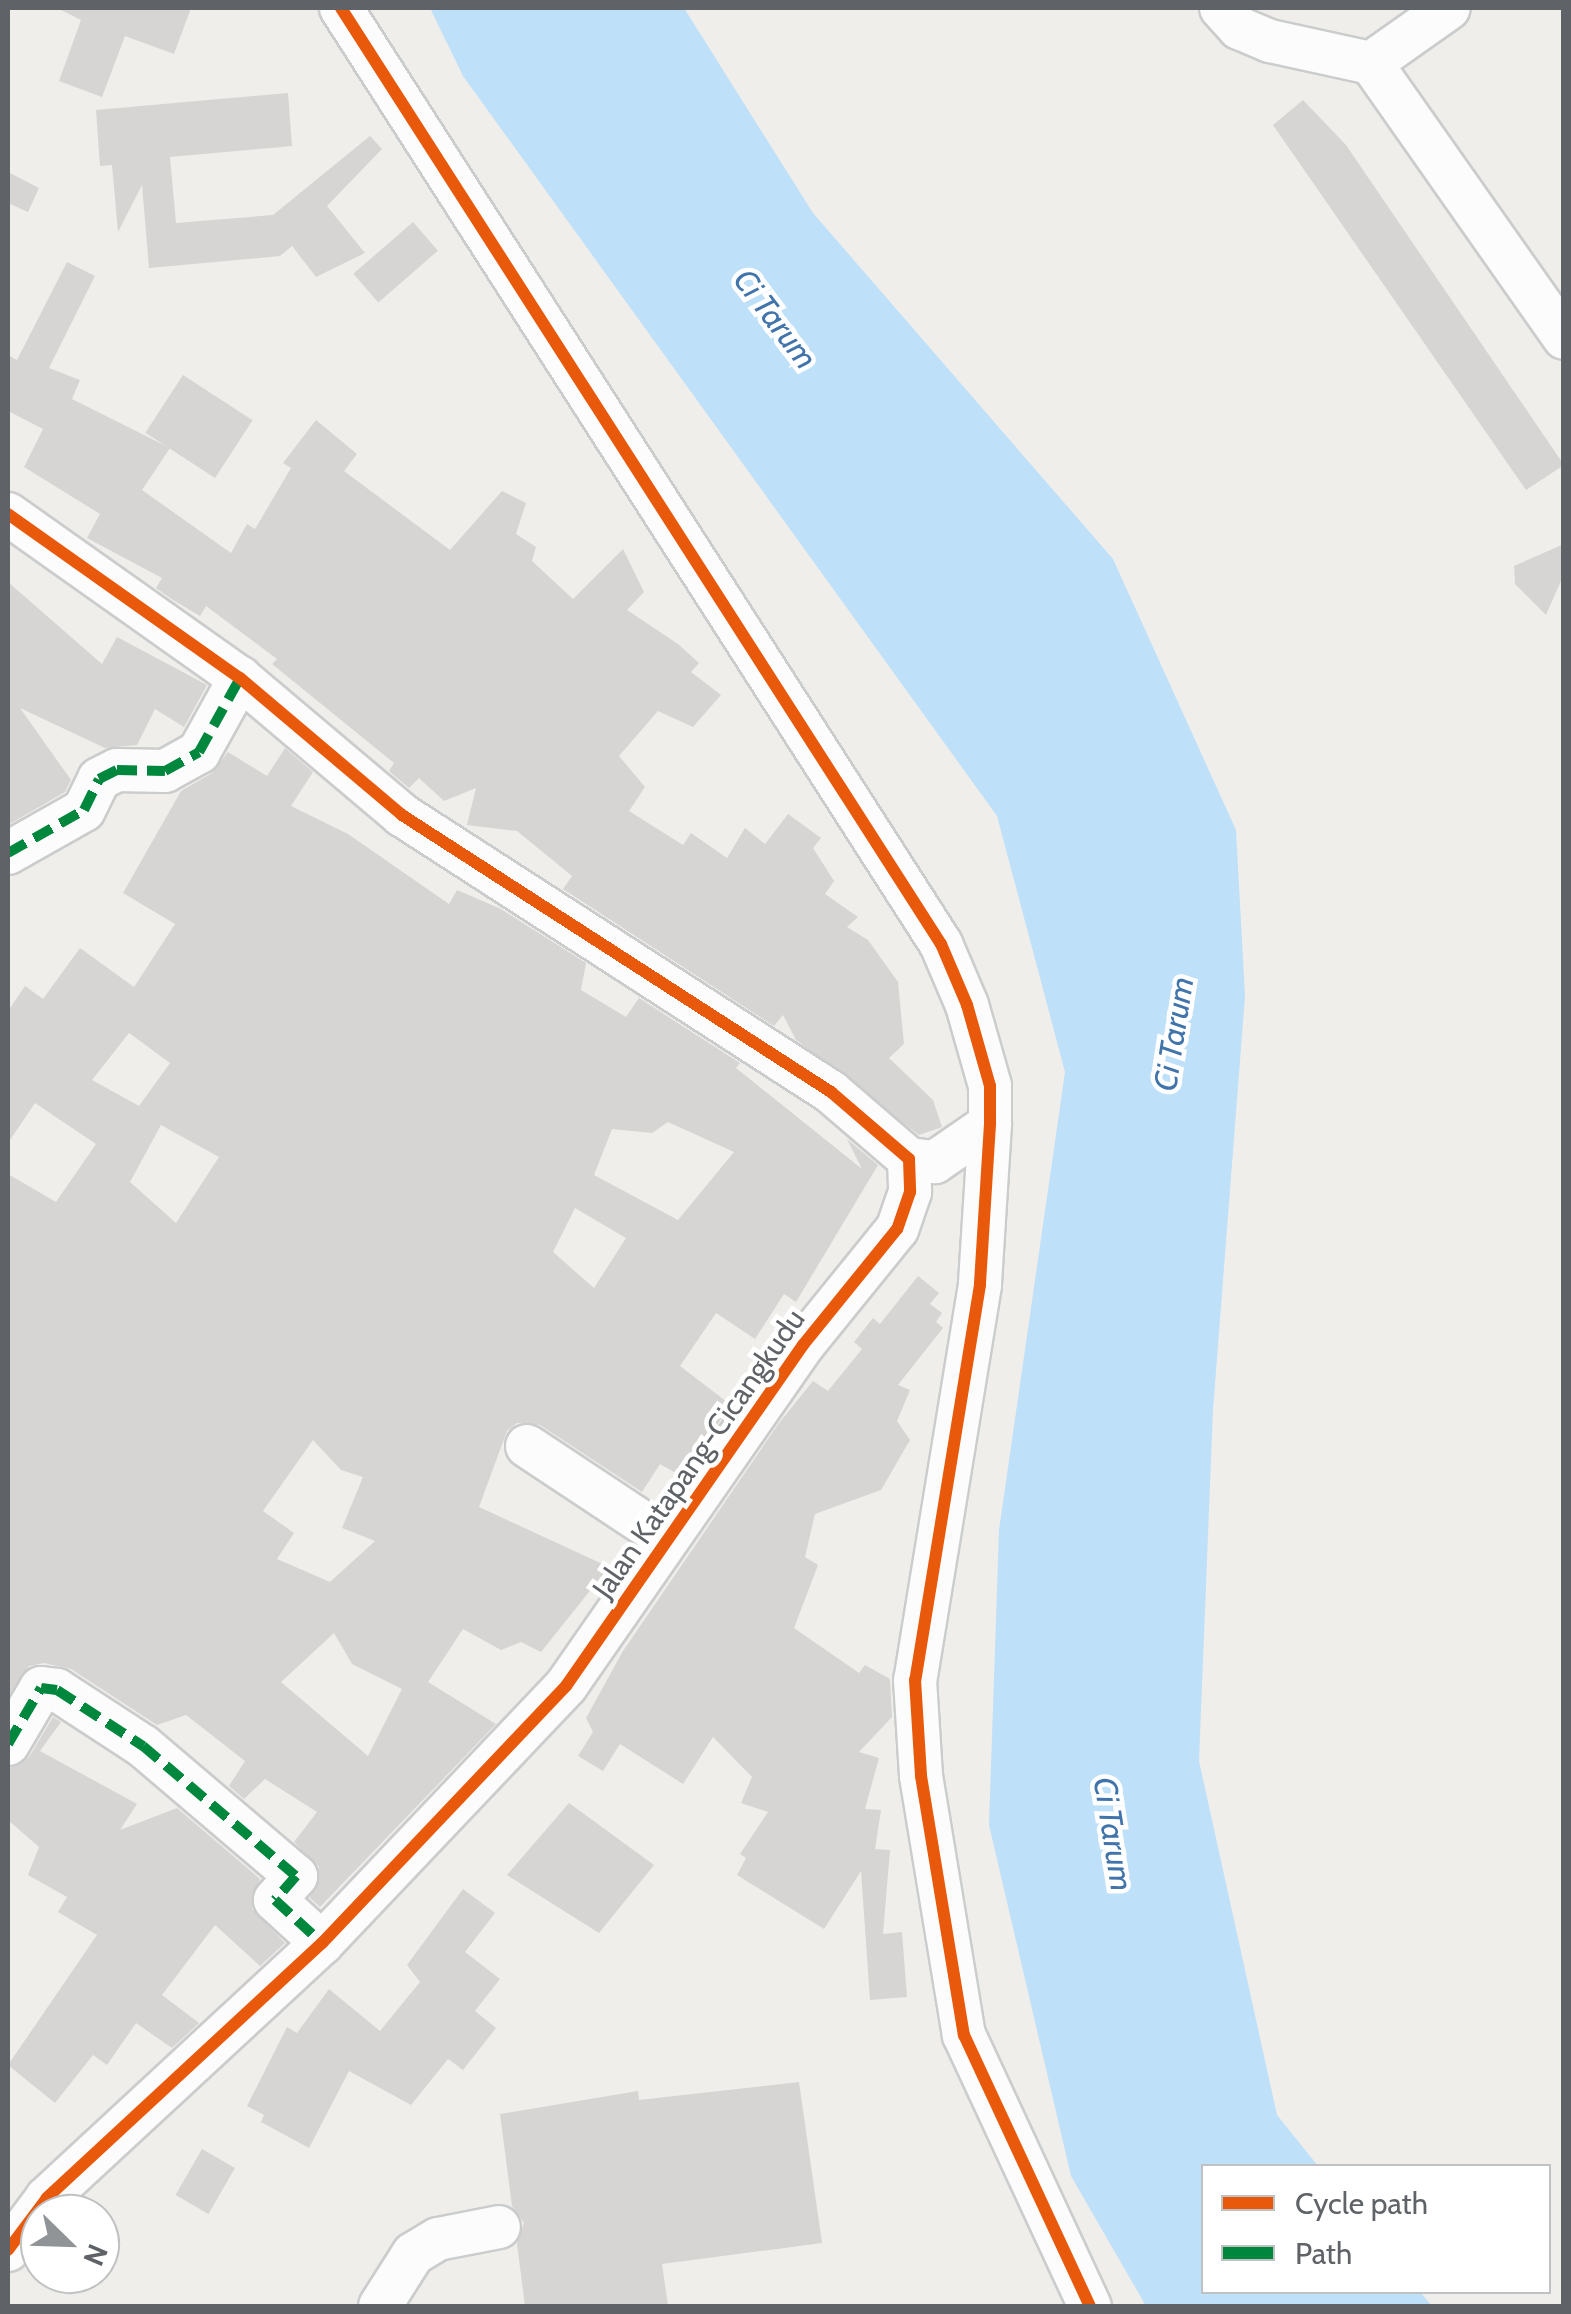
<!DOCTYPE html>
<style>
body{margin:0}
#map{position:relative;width:1571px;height:2314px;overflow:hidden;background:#efeeea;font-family:Cabin,sans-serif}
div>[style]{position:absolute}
.water>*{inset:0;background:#bfe0f9}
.building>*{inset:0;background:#d6d5d3;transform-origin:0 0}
.roads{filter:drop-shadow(2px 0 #cbcccc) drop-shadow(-2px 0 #cbcccc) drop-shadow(0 2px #cbcccc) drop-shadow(0 -2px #cbcccc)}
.minor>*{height:42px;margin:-21px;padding:0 21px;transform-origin:21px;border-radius:21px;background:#fdfcfc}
.quiet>*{height:10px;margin-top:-5px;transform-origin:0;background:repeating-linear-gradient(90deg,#00873e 0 20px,transparent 0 30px)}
.cycleway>*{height:12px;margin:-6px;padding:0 6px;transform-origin:6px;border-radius:6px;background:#e8590c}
span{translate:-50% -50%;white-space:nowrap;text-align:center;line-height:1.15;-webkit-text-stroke:9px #fff;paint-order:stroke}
.street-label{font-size:30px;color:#5f6368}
.water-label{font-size:32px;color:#4174aa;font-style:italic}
.frame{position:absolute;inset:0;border:10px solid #5f6368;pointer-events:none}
.legend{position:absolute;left:1201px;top:2164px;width:350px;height:130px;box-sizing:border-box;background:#fff;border:2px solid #bfc1c3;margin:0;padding:12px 18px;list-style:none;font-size:30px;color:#5f6368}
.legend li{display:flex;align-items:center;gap:20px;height:50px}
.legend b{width:50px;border:2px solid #bfc1c3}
.north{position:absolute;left:20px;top:2194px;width:100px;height:100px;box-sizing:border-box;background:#fff;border:2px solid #bfc1c3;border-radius:50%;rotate:113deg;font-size:28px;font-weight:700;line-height:40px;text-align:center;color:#5f6368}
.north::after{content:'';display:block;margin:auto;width:35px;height:45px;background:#919496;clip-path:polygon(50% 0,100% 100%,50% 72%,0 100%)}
</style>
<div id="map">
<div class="water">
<i style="clip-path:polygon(430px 8px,684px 8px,813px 213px,1113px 559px,1236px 830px,1245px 996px,1213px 1410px,1199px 1761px,1277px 2115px,1318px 2166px,1204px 2166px,1204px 2292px,1420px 2292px,1432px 2306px,1146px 2306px,1071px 2176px,989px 1825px,999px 1530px,1065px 1072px,997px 816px,463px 76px)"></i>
</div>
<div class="building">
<i style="clip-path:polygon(57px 8px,191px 8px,174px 54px,125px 36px,102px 97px,59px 81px,81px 20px)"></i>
<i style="clip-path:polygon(288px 93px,292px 146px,170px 157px,176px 223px,273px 215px,370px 136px,382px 149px,327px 206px,365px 253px,316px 277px,292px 246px,280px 256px,149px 268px,142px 185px,118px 232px,112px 165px,100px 166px,96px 110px)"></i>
<i style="clip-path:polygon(1303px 100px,1346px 145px,1564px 465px,1526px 490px,1273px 125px)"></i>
<i style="clip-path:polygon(8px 172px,39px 188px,28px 212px,8px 203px)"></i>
<i style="left:413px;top:222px;width:38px;height:79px;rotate:49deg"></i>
<i style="clip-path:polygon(67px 262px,95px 276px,49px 368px,80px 380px,72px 399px,170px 448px,142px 490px,231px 553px,247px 524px,255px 529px,291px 468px,283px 463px,316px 420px,357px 454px,344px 471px,450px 550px,502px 491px,526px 503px,516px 534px,536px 547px,532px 561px,573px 599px,623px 549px,644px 592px,627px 610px,678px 644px,699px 663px,691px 672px,721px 695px,693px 727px,658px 711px,619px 756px,645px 787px,629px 811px,683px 845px,691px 833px,727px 858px,745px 828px,765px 844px,788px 814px,821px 838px,813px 848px,834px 881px,825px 894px,858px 917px,847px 927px,868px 940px,898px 982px,904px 1044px,889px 1058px,933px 1100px,942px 1127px,919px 1135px,796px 1040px,783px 1015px,774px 1026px,563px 889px,572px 876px,517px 831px,467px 825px,476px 788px,444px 801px,419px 778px,409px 788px,389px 771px,394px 763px,272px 664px,277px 659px,206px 606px,200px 616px,173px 600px,156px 588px,162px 578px,87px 538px,100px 514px,24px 467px,43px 429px,8px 411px,8px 355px,17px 360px)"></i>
<i style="left:183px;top:375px;width:83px;height:69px;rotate:33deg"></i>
<i style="clip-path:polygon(1564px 544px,1564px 574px,1546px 615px,1515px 584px,1514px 566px)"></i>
<i style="clip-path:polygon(8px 582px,102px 664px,117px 637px,207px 685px,184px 727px,155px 709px,137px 745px,105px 748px,20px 708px,71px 780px,65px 792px,8px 825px)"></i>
<i style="clip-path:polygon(evenodd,285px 748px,313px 772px,291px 806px,348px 834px,449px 904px,457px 890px,501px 909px,586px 963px,581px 990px,626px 1017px,639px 998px,740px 1063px,736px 1068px,862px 1169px,847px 1139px,878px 1165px,796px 1302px,784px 1294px,755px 1339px,716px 1313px,680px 1366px,731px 1405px,681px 1476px,660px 1464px,642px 1492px,540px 1425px,517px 1423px,507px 1431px,479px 1507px,609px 1567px,541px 1652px,521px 1642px,501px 1650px,463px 1629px,428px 1682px,496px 1724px,320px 1907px,310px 1898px,319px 1867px,294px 1842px,317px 1812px,265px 1779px,244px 1799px,229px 1786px,245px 1761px,186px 1715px,157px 1725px,71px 1669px,44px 1663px,29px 1666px,8px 1696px,8px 1174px,56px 1202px,96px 1144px,35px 1103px,8px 1143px,8px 1011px,25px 986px,43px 999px,80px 948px,134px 987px,175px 924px,123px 893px,181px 791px,212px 773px,228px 752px,267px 776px,285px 748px,129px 1033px,170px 1063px,139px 1106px,92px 1080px,129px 1033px,285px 748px,668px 1122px,734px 1152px,678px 1220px,594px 1175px,612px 1129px,652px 1133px,668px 1122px,285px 748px,161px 1125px,219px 1157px,176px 1223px,130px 1182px,161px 1125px,285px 748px,575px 1208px,626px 1238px,594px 1288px,553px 1252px,575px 1208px,285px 748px,313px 1440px,341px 1470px,363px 1477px,342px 1528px,375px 1541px,330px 1582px,277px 1559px,294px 1533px,263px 1511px,313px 1440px,285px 748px,334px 1633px,352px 1664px,402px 1689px,368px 1756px,281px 1682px,334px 1633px)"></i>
<i style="clip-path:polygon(918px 1276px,939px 1293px,930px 1304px,942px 1313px,936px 1322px,943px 1328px,898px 1385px,910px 1390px,897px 1421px,910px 1440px,881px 1490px,815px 1514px,805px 1557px,818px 1565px,794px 1628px,859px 1673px,865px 1665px,890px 1679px,892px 1717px,859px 1752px,879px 1758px,865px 1809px,881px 1810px,875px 1849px,890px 1850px,883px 1934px,902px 1932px,907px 1997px,870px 2000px,861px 1871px,824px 1929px,737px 1875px,746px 1858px,740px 1854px,768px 1812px,741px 1803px,752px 1777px,713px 1737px,683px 1784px,620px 1744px,603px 1771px,578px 1756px,593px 1732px,586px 1718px,623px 1651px,779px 1423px,813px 1381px,828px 1391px,862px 1349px,854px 1342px,873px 1318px,880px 1324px)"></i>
<i style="clip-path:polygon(53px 1717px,61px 1722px,40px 1751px,137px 1804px,120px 1830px,177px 1808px,260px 1879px,252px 1909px,285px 1943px,260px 1966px,215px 1925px,162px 1995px,199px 2023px,172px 2048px,136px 2023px,107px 2065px,93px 2055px,55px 2103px,8px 2065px,97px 1935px,58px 1912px,67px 1897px,28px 1875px,39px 1847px,8px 1820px,8px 1769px,29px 1757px)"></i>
<i style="clip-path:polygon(569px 1803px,654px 1865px,599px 1933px,507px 1875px)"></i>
<i style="clip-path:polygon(463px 1889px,495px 1913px,465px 1952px,500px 1979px,475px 2011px,496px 2028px,463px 2070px,448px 2059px,411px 2105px,349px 2071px,309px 2148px,261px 2122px,264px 2115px,247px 2106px,287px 2027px,297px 2033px,329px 1989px,380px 2031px,420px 1982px,407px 1965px)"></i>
<i style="clip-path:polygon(799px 2082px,822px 2243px,662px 2264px,668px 2306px,525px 2306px,517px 2244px,524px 2223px,512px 2206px,500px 2114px,638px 2091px,639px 2100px)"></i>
<i style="left:202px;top:2149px;width:38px;height:53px;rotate:30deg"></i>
</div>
<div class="roads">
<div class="minor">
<i style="left:341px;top:8px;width:1112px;rotate:57.34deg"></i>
<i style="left:941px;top:944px;width:66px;rotate:66.9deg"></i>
<i style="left:967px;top:1005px;width:84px;rotate:74.1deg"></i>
<i style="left:990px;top:1086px;width:38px;rotate:90deg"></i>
<i style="left:990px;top:1124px;width:161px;rotate:93.6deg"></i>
<i style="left:980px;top:1285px;width:400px;rotate:99.3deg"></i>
<i style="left:915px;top:1680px;width:96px;rotate:86.4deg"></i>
<i style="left:921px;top:1776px;width:263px;rotate:80.6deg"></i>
<i style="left:964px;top:2035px;width:299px;rotate:65.1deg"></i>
<i style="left:1221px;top:8px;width:27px;rotate:48deg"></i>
<i style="left:1239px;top:28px;width:34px;rotate:23deg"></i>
<i style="left:1270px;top:41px;width:103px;rotate:12.3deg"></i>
<i style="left:1371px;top:63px;width:336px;rotate:54.9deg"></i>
<i style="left:1371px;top:63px;width:95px;rotate:-35.2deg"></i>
<i style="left:8px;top:514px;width:284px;rotate:35.3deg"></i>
<i style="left:240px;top:678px;width:212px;rotate:40.2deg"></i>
<i style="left:402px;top:815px;width:511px;rotate:32.85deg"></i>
<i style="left:831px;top:1092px;width:103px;rotate:40.7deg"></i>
<i style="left:909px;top:1159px;width:33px;rotate:88deg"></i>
<i style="left:910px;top:1192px;width:39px;rotate:109deg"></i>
<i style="left:897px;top:1229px;width:149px;rotate:129deg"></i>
<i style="left:803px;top:1345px;width:415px;rotate:124.8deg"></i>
<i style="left:566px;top:1686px;width:354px;rotate:133.5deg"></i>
<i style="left:322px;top:1943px;width:375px;rotate:137.2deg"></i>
<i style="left:47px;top:2198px;width:65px;rotate:126.9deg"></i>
<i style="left:8px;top:853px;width:87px;rotate:-29.5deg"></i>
<i style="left:84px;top:810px;width:34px;rotate:-64deg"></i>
<i style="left:99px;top:779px;width:20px;rotate:-27deg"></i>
<i style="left:117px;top:770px;width:48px;rotate:1.2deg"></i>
<i style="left:165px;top:771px;width:39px;rotate:-29deg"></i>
<i style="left:199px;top:752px;width:85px;rotate:-61deg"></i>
<i style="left:909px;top:1159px;width:26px;rotate:7deg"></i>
<i style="left:935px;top:1162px;width:67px;rotate:-34.6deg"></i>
<i style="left:527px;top:1446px;width:167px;rotate:33.5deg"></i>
<i style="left:8px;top:1744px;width:65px;rotate:-59.5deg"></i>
<i style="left:41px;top:1688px;width:16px;rotate:7deg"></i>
<i style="left:57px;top:1690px;width:103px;rotate:33.1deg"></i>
<i style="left:143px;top:1746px;width:201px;rotate:40.4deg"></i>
<i style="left:296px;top:1876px;width:32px;rotate:131deg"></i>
<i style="left:275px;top:1900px;width:64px;rotate:42.5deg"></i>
<i style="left:380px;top:2306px;width:62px;rotate:-57.6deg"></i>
<i style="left:413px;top:2254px;width:29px;rotate:-31deg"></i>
<i style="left:438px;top:2239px;width:62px;rotate:-11.1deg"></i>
</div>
</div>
<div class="quiet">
<i style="left:8px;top:853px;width:87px;rotate:-29.5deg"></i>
<i style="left:84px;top:810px;width:34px;rotate:-64deg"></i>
<i style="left:99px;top:779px;width:20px;rotate:-27deg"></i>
<i style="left:117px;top:770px;width:48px;rotate:1.2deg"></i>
<i style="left:165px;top:771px;width:39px;rotate:-29deg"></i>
<i style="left:199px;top:752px;width:85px;rotate:-61deg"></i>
<i style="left:8px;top:1744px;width:65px;rotate:-59.5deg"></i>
<i style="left:41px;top:1688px;width:16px;rotate:7deg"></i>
<i style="left:57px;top:1690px;width:103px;rotate:33.1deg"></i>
<i style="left:143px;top:1746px;width:201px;rotate:40.4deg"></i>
<i style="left:296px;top:1876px;width:32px;rotate:131deg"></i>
<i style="left:275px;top:1900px;width:64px;rotate:42.5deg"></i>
</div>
<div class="cycleway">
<i style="left:341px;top:8px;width:1112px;rotate:57.34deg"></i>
<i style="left:941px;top:944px;width:66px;rotate:66.9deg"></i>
<i style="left:967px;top:1005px;width:84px;rotate:74.1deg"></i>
<i style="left:990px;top:1086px;width:38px;rotate:90deg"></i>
<i style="left:990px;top:1124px;width:161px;rotate:93.6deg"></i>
<i style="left:980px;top:1285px;width:400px;rotate:99.3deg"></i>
<i style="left:915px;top:1680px;width:96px;rotate:86.4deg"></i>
<i style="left:921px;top:1776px;width:263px;rotate:80.6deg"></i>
<i style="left:964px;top:2035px;width:299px;rotate:65.1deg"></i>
<i style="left:8px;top:514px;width:284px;rotate:35.3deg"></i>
<i style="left:240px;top:678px;width:212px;rotate:40.2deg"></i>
<i style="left:402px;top:815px;width:511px;rotate:32.85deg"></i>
<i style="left:831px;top:1092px;width:103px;rotate:40.7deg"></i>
<i style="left:909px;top:1159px;width:33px;rotate:88deg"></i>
<i style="left:910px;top:1192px;width:39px;rotate:109deg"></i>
<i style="left:897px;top:1229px;width:149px;rotate:129deg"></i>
<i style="left:803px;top:1345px;width:415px;rotate:124.8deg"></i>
<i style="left:566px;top:1686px;width:354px;rotate:133.5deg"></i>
<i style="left:322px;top:1943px;width:375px;rotate:137.2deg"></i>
<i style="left:47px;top:2198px;width:65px;rotate:126.9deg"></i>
</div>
<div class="street-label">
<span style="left:699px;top:1454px;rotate:-55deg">Jalan Katapang-Cicangkudu</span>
</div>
<div class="water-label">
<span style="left:775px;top:319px;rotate:53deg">Ci Tarum</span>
<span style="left:1174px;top:1034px;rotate:-81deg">Ci Tarum</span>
<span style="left:1113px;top:1834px;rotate:81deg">Ci Tarum</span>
</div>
<div class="frame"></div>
<ul class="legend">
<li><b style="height:12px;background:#e8590c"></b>Cycle path</li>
<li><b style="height:12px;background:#00873e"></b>Path</li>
</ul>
<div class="north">N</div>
</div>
